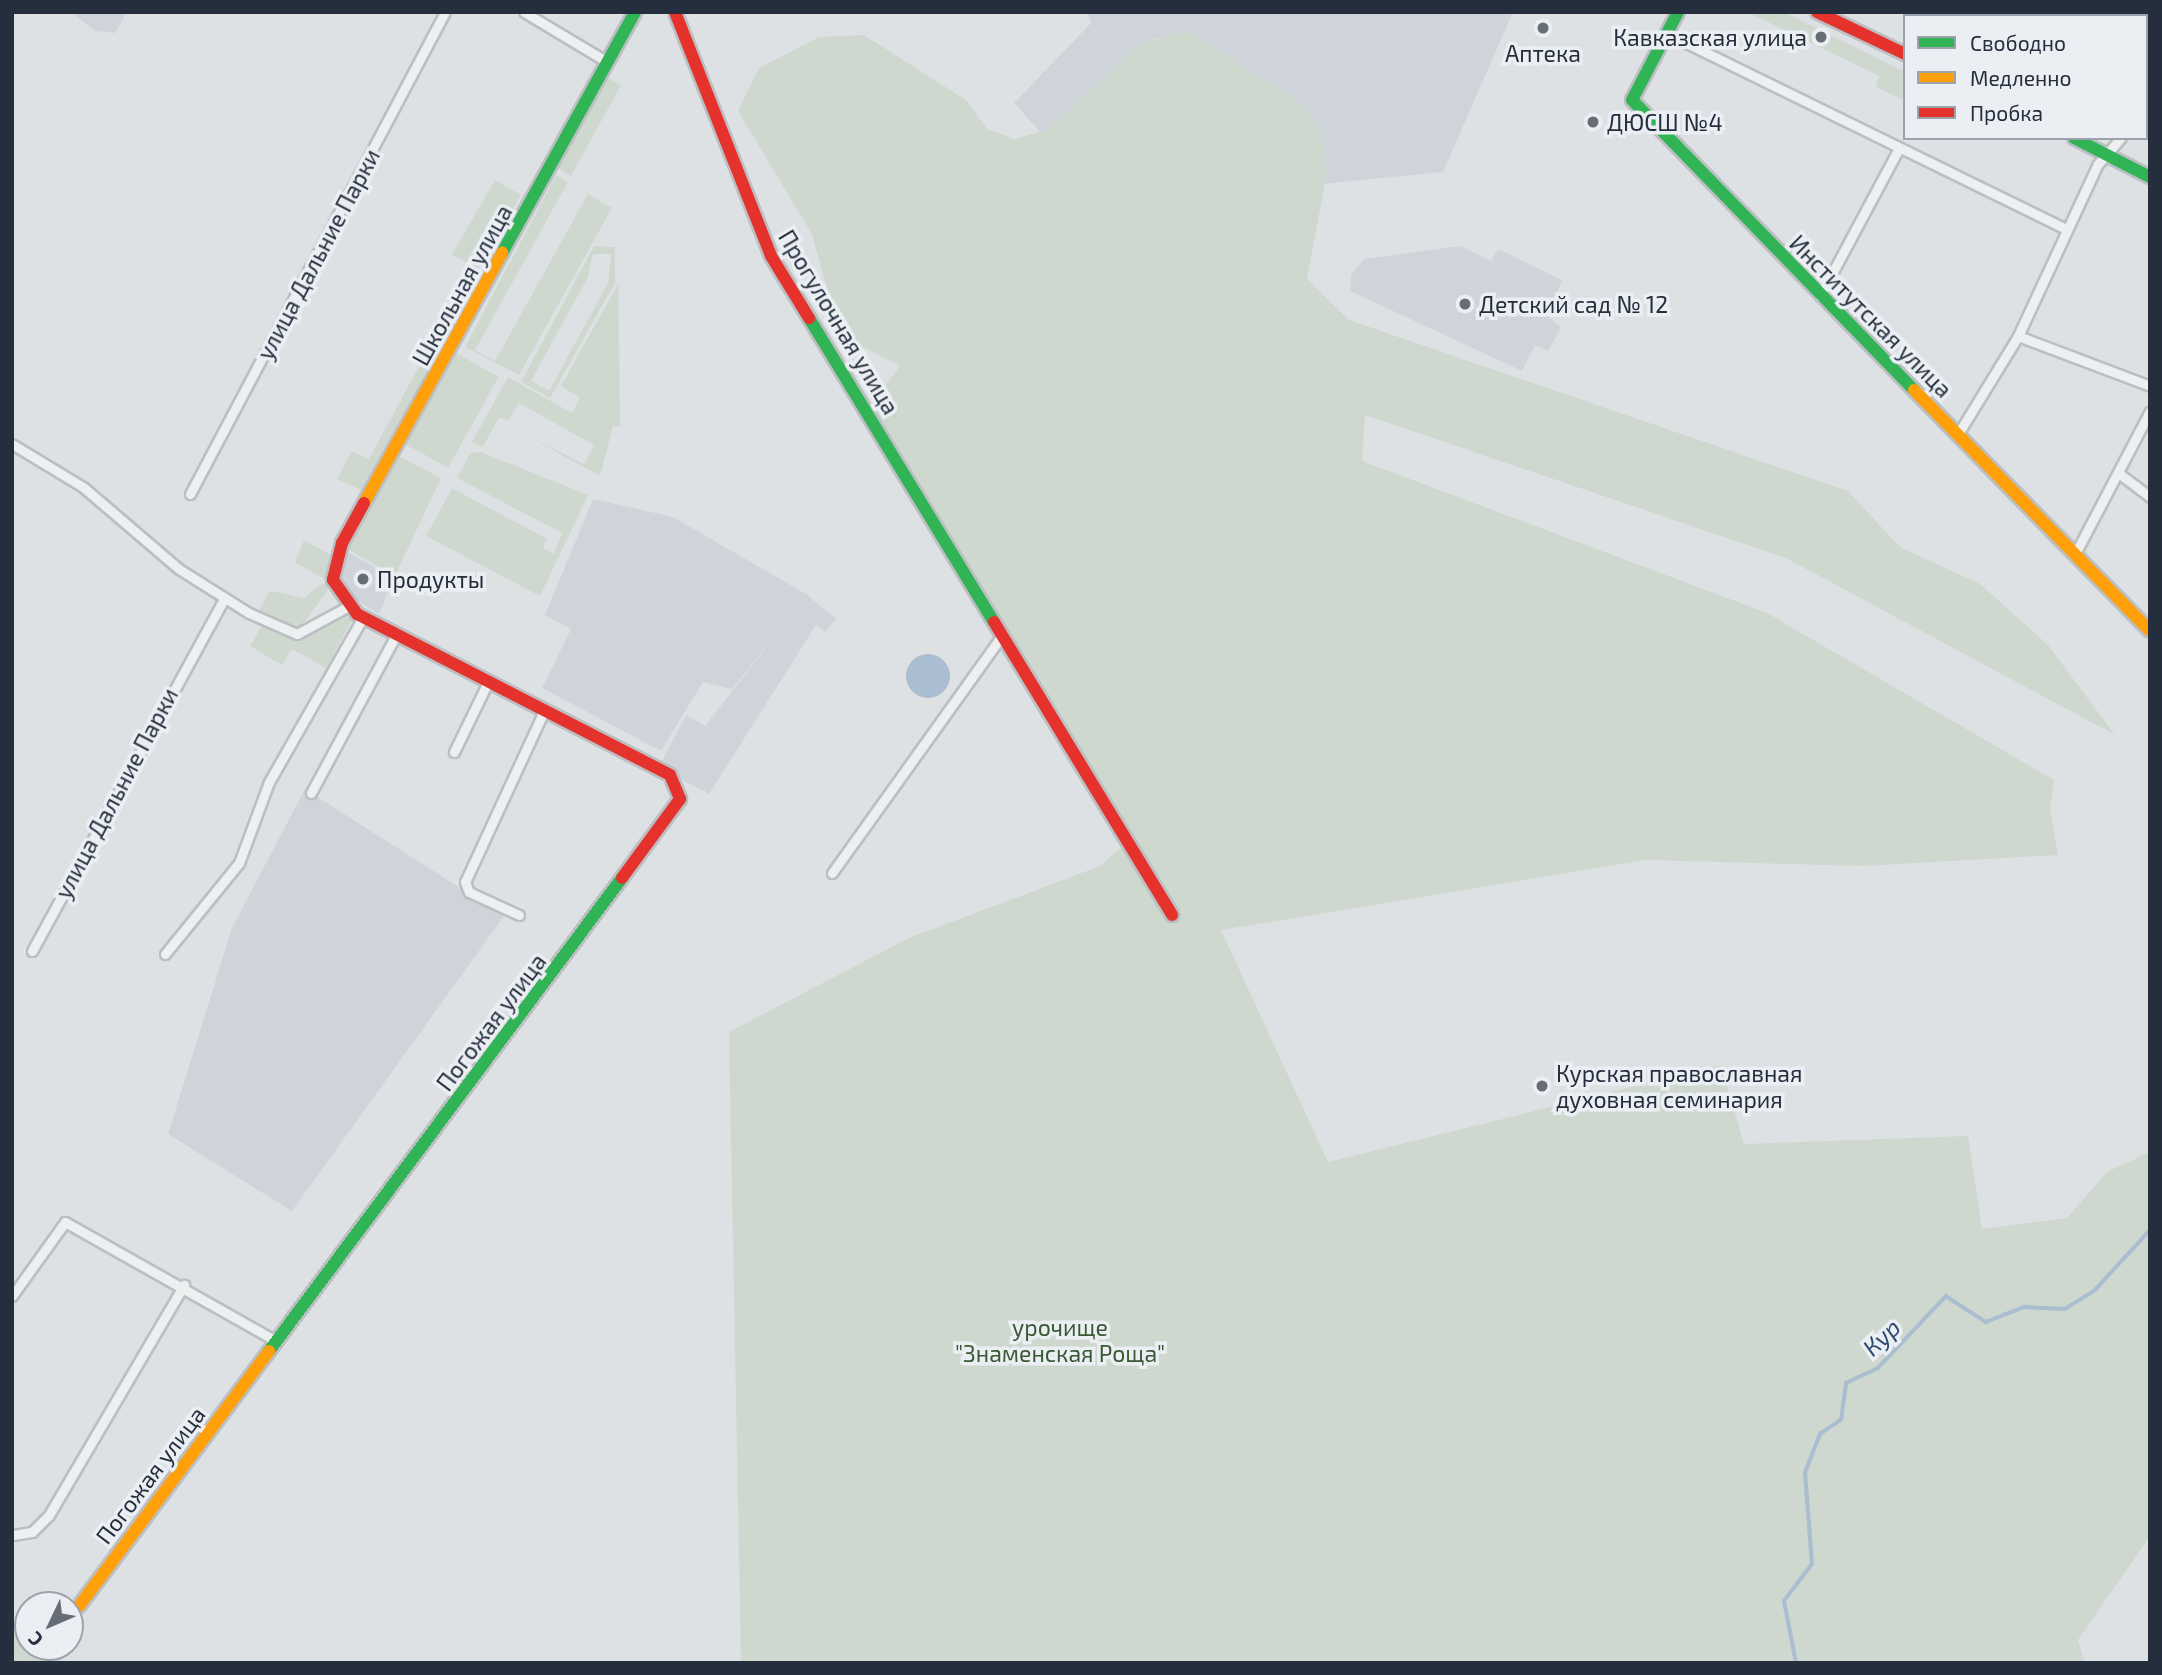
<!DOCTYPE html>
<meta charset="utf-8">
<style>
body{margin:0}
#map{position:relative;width:2162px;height:1675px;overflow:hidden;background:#dee1e4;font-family:"Exo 2",sans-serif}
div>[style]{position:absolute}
.built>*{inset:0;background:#cfd4db}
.green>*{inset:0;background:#ced8ce;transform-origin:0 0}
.water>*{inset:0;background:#aabdd1}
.round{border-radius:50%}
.stream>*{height:3.5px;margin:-1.75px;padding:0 1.75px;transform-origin:1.75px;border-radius:1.75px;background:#aabdd1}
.roads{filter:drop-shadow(2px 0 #bcbfc2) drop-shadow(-2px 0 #bcbfc2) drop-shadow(0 2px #bcbfc2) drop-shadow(0 -2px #bcbfc2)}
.street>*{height:9px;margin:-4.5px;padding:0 4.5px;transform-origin:4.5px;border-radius:4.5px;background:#edeff1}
.fast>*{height:12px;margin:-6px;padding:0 6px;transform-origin:6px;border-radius:6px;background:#30b455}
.slow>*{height:12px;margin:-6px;padding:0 6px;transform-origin:6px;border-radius:6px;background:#ff9f0a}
.jam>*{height:12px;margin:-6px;padding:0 6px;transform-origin:6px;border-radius:6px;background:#e5322d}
.dots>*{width:19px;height:19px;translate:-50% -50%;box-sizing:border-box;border:4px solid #ebeff4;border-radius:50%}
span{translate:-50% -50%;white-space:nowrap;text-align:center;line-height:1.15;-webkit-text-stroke:7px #ebeff4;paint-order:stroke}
.poi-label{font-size:23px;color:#252e3d}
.right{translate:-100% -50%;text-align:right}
.left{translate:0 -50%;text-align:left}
.street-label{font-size:23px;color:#252e3d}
.park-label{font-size:23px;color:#395932}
.water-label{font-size:24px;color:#2e4c72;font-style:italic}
.frame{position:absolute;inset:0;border:14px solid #252e3d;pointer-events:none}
.legend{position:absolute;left:1903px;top:14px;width:245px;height:126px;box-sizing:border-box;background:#ebeff4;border:2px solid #9ca2ab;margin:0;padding:9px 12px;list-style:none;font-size:21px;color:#252e3d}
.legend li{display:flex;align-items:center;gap:14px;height:35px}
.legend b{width:35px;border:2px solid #9ca2ab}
.north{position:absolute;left:14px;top:1591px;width:70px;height:70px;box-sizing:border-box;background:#ebeff4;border:2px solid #9ca2ab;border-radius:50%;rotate:226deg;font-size:19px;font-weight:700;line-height:28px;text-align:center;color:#252e3d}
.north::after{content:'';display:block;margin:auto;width:24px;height:32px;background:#666d77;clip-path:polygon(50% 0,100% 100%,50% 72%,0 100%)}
</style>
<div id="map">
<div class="built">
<i style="clip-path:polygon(71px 12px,127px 12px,115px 33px,95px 31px)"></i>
<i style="clip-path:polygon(1086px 12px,1513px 12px,1443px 172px,1322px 184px,1184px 33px,1152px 39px,1044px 136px,1014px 103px,1092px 22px)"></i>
<i style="clip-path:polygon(1461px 246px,1491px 261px,1498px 249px,1562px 280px,1548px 316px,1561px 328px,1548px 351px,1535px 345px,1522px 371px,1350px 291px,1351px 275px,1364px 259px)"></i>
<i style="clip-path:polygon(593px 499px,673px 517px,806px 594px,836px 619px,825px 632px,816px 625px,709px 794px,659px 767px,686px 715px,705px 726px,782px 627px,732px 689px,703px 682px,661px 751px,542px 688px,571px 629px,545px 615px)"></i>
<i style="clip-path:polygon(346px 551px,394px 578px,379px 614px,348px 595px,337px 577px)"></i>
<i style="clip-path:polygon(305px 789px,504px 916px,292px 1211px,168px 1134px,232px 928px)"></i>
</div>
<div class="green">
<i style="clip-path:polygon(635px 12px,646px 12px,608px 78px,621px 85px,571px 176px,551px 164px)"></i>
<i style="clip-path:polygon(1747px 12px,1784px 12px,1905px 72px,1905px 101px,1876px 87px,1879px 76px)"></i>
<i style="clip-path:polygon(1186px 30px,1302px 104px,1320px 130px,1327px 172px,1307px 279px,1349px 320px,1848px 491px,1900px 547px,1980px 584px,2048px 645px,2115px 735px,1786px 558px,1365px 415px,1362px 461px,1767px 613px,2054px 780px,2050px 808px,2058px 855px,1864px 866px,1646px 860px,1221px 930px,1328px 1162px,1721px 1065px,1744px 1144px,1968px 1136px,1982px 1229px,2067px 1218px,2107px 1172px,2150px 1152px,2150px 1536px,2078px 1640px,2085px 1663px,741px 1663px,729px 1032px,909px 938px,1100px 866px,1125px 844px,863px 415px,900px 366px,840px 336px,812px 234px,738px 111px,759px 68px,819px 37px,864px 35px,966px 100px,987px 129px,1014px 139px,1047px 130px,1141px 44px)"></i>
<i style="clip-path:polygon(556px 175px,568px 182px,475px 350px,495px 361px,588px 194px,612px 208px,519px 375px,465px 347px)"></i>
<i style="left:495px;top:180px;width:30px;height:86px;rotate:30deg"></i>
<i style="clip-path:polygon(evenodd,594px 246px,615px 247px,615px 283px,550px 398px,521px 382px,594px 246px,593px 254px,611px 254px,608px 283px,549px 391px,531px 381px,587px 279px,593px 254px)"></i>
<i style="clip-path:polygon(618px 246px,620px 427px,613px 426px,600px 476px,529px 437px,584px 464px,594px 445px,519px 403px,508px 421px,499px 417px,483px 447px,472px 442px,508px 377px,572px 413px,580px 398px,561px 386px,618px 284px)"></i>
<i style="clip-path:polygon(453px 303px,461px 308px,361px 490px,337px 479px,352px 451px,369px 459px)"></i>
<i style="left:454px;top:352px;width:51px;height:104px;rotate:29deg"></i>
<i style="clip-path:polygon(481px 452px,588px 495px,540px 596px,426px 536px,452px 488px,547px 539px,543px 548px,554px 554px,562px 533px,457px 478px,470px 453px)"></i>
<i style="clip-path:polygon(398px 456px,441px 478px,395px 576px,347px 549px)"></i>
<i style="clip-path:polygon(304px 540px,336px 558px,333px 584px,295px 562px)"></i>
<i style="clip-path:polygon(323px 583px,330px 587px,299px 629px,258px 612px,270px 591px,304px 598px)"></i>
<i style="clip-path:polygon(341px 613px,352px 620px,326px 668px,292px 649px,282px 665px,250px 646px,262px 626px,307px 638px)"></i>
<i style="clip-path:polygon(12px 1618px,28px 1630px,28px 1647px,52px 1647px,64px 1663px,12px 1663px)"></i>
</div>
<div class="water">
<i class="round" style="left:906px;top:654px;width:44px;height:44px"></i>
</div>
<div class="stream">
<i style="left:1796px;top:1663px;width:63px;rotate:-101deg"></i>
<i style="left:1784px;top:1601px;width:46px;rotate:-52.9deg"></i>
<i style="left:1812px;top:1564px;width:91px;rotate:-94.4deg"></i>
<i style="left:1805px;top:1473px;width:42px;rotate:-69deg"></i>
<i style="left:1820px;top:1434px;width:25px;rotate:-34deg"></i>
<i style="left:1841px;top:1420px;width:37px;rotate:-82deg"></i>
<i style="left:1846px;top:1383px;width:35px;rotate:-25deg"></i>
<i style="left:1878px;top:1368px;width:99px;rotate:-46.6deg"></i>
<i style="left:1946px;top:1296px;width:48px;rotate:33deg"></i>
<i style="left:1986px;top:1322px;width:41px;rotate:-21.5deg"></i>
<i style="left:2024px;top:1307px;width:41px;rotate:2.8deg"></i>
<i style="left:2065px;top:1309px;width:36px;rotate:-32deg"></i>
<i style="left:2095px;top:1290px;width:81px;rotate:-47.5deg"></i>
</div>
<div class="roads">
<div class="street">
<i style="left:524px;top:12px;width:96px;rotate:30.9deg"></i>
<i style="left:1963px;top:16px;width:4px;rotate:-76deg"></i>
<i style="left:1668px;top:34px;width:441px;rotate:26.1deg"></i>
<i style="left:2146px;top:81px;width:9px;rotate:-63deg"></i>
<i style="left:1820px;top:296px;width:166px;rotate:-61.9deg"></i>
<i style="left:2018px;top:336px;width:141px;rotate:20.7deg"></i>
<i style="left:1958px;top:434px;width:115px;rotate:-58.5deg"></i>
<i style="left:2018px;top:336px;width:190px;rotate:-65.1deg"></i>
<i style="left:2098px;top:164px;width:35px;rotate:-49deg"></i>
<i style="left:12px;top:444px;width:83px;rotate:31.2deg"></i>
<i style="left:83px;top:487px;width:126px;rotate:40.5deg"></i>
<i style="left:179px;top:569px;width:83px;rotate:32.2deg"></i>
<i style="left:249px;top:613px;width:52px;rotate:23.6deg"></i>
<i style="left:297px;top:634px;width:57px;rotate:-28.4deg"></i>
<i style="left:2121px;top:475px;width:36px;rotate:37deg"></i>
<i style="left:190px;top:494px;width:545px;rotate:-62.12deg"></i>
<i style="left:2075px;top:554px;width:161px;rotate:-62.3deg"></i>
<i style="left:454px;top:752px;width:76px;rotate:-64.1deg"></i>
<i style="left:311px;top:793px;width:179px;rotate:-61.7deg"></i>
<i style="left:832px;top:873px;width:294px;rotate:-54.4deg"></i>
<i style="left:519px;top:915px;width:55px;rotate:-155.3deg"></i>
<i style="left:469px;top:892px;width:11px;rotate:-112deg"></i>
<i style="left:465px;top:882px;width:186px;rotate:-65.2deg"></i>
<i style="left:32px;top:951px;width:400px;rotate:-61.4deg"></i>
<i style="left:165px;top:954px;width:117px;rotate:-50.9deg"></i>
<i style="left:239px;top:863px;width:86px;rotate:-69.7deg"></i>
<i style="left:269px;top:782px;width:190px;rotate:-60.3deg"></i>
<i style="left:12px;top:1296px;width:91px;rotate:-54.4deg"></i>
<i style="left:65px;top:1222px;width:242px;rotate:29.4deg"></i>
<i style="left:13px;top:1535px;width:19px;rotate:-9deg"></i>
<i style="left:32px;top:1532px;width:24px;rotate:-45deg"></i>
<i style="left:49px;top:1515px;width:267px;rotate:-59.6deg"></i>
</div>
<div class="fast">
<i style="left:1678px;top:12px;width:99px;rotate:117.6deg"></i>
<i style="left:1632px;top:100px;width:405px;rotate:45.8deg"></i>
<i style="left:2074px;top:138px;width:85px;rotate:27.2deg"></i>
<i style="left:502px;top:253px;width:275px;rotate:-61.1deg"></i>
<i style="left:809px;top:318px;width:356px;rotate:58.7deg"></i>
<i style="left:269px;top:1351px;width:590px;rotate:-53.27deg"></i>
</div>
<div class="slow">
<i style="left:1914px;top:390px;width:337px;rotate:45.6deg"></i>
<i style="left:364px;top:503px;width:286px;rotate:-61.1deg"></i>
<i style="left:79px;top:1606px;width:318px;rotate:-53.3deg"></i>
</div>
<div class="jam">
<i style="left:675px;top:12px;width:262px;rotate:68.5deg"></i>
<i style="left:771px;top:256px;width:73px;rotate:58.5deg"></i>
<i style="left:1817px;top:12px;width:98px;rotate:25.5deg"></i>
<i style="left:364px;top:503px;width:46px;rotate:118.8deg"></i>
<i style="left:342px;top:543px;width:38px;rotate:104deg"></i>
<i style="left:333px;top:580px;width:42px;rotate:54.8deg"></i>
<i style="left:357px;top:614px;width:352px;rotate:27.2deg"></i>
<i style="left:670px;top:775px;width:26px;rotate:67deg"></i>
<i style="left:680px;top:799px;width:98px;rotate:126.3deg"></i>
<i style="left:994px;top:622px;width:343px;rotate:58.7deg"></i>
</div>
</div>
<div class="dots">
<i style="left:1543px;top:28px;background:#666d77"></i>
<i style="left:1821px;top:37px;background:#666d77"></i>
<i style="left:1593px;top:122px;background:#666d77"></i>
<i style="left:1465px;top:304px;background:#666d77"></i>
<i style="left:363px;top:579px;background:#666d77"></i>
<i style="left:1542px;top:1086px;background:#666d77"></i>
</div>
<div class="poi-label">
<span class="right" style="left:1807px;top:37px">Кавказская улица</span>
<span style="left:1543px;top:53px">Аптека</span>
<span class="left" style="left:1607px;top:122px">ДЮСШ №4</span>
<span class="left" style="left:1479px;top:304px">Детский сад № 12</span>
<span class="left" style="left:377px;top:579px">Продукты</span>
<span class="left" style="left:1556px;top:1086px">Курская православная<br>духовная семинария</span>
</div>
<div class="street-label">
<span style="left:318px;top:254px;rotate:-62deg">улица Дальние Парки</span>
<span style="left:462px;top:285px;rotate:-61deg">Школьная улица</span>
<span style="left:1871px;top:316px;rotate:45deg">Институтская улица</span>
<span style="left:839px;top:322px;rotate:59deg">Прогулочная улица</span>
<span style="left:116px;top:793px;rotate:-62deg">улица Дальние Парки</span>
<span style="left:491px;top:1022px;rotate:-53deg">Погожая улица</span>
<span style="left:150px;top:1475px;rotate:-53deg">Погожая улица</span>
</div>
<div class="park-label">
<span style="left:1060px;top:1340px">урочище<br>"Знаменская Роща"</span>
</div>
<div class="water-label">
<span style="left:1881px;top:1337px;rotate:-44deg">Кур</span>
</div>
<div class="frame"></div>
<ul class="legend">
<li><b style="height:9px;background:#30b455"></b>Свободно</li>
<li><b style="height:9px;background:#ff9f0a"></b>Медленно</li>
<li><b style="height:9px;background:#e5322d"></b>Пробка</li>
</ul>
<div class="north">С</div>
</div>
